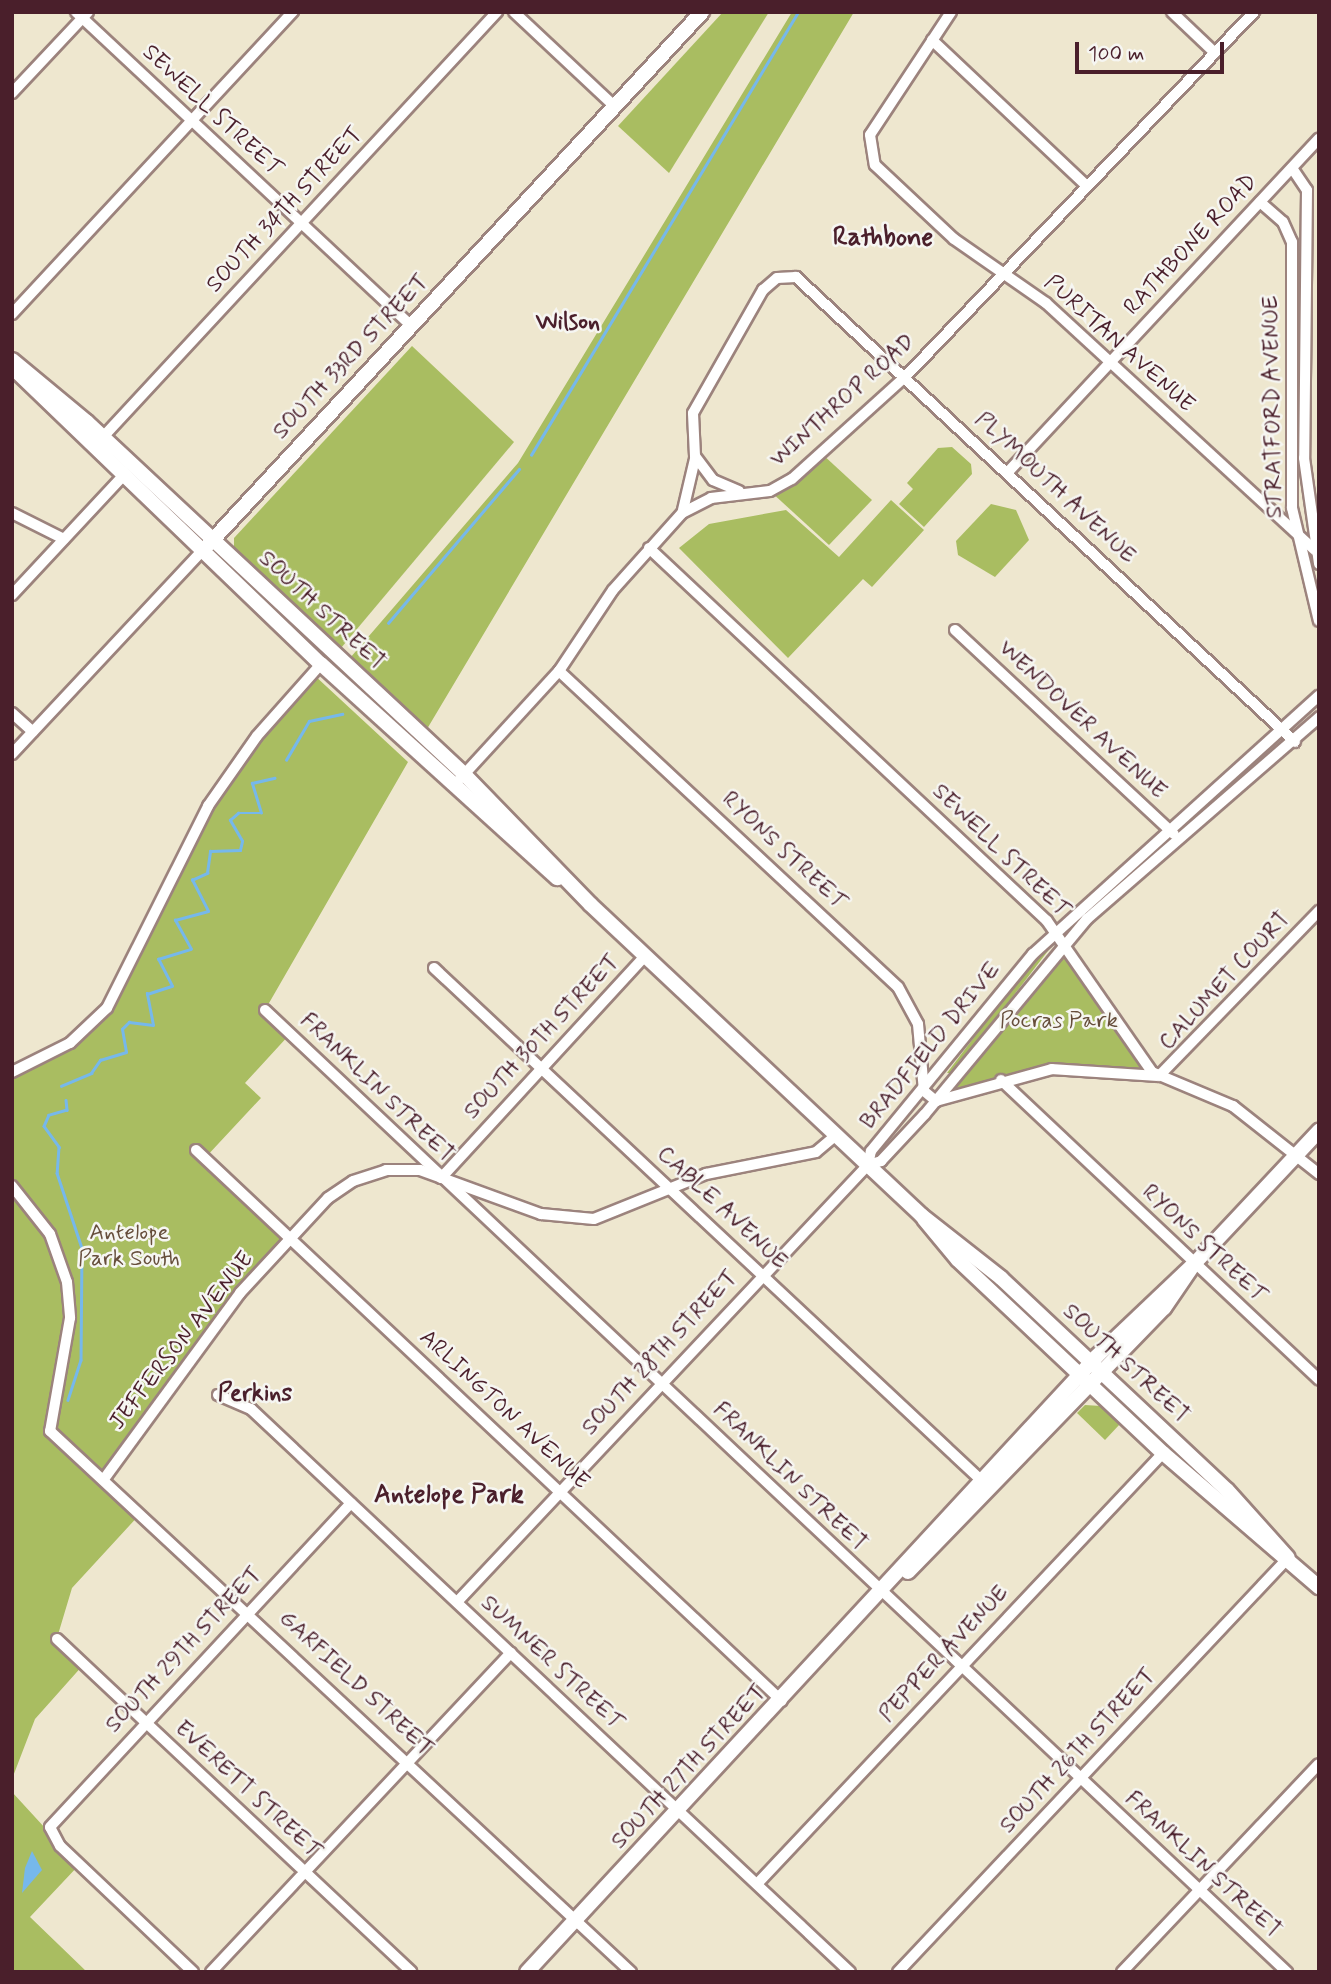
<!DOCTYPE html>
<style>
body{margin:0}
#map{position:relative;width:1331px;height:1984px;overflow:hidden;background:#eee7cf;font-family:Mynerve,sans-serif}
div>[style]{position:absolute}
.green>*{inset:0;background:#a9bd61}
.water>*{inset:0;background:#76b8eb}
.stream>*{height:2.5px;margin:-1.25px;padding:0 1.25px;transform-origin:1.25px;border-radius:1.25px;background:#76b8eb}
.roads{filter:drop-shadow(2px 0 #9c837d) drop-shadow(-2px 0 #9c837d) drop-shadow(0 2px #9c837d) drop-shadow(0 -2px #9c837d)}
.minor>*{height:10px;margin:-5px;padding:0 5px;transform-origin:5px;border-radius:5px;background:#fff}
.major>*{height:14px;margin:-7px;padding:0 7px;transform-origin:7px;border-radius:7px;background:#fff}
span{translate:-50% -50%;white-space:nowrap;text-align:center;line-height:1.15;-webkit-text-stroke:5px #f6f6f2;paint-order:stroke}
.street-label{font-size:23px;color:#4a1f2b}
.park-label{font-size:23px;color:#664e3b}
.neighbourhood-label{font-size:24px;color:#4a1f2b;font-weight:700}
.quarter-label{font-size:26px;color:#4a1f2b;font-weight:700}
.frame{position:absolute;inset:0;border:14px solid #4a1f2b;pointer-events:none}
.scale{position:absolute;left:1075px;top:42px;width:149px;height:32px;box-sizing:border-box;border:4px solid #4a1f2b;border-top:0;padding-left:9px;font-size:21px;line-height:24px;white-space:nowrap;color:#4a1f2b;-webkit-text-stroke:5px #f6f6f2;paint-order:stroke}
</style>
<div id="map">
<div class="green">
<i style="clip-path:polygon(723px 12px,769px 12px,669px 173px,618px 126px)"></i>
<i style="clip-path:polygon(792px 12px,854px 12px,427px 729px,350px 658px,518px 463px)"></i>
<i style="clip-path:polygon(412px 346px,514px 442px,341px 648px,234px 549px,234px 538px)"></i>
<i style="clip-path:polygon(952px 447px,971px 464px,972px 474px,924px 527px,899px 504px,913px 489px,907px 483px,938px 448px)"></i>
<i style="clip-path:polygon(821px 453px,872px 500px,829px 545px,770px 491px)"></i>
<i style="clip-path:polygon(891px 500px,924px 530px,872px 587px,863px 579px,788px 658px,679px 548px,709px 524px,786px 510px,839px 557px)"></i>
<i style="clip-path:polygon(991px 504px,1016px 510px,1029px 540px,995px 577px,958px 555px,956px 541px)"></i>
<i style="clip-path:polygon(313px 674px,408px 762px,265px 1010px,290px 1034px,245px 1083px,261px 1098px,205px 1158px,290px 1239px,240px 1293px,104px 1478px,141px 1513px,72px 1588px,57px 1638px,84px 1664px,35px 1719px,12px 1779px,12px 1072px,45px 1058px,107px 1008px,208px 806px)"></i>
<i style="clip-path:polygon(1064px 942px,1152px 1072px,1079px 1067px,936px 1101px)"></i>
<i style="clip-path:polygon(1054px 943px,954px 1073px,947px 1073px,1019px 978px)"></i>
<i style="clip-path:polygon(1085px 1405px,1101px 1406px,1120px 1424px,1105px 1440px,1077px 1413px)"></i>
<i style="clip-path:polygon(12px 1792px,79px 1865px,30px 1917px,87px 1972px,12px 1972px)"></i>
</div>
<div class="water">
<i style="clip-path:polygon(32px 1851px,42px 1870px,22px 1893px,25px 1868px)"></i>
</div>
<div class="stream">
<i style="left:531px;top:455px;width:517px;rotate:-58.92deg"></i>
<i style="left:388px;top:623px;width:202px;rotate:-49.6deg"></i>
<i style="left:286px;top:760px;width:45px;rotate:-59.5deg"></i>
<i style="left:309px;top:721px;width:34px;rotate:-12deg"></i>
<i style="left:61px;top:1086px;width:33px;rotate:-23deg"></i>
<i style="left:91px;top:1073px;width:16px;rotate:-55deg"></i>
<i style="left:100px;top:1060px;width:27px;rotate:-17deg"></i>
<i style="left:126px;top:1052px;width:23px;rotate:-100deg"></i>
<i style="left:122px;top:1029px;width:10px;rotate:-45deg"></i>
<i style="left:129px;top:1022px;width:24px;rotate:7deg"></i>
<i style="left:153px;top:1025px;width:32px;rotate:-101deg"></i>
<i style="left:147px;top:994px;width:26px;rotate:-18deg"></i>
<i style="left:172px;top:986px;width:30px;rotate:-117deg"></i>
<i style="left:158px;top:959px;width:34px;rotate:-17deg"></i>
<i style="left:191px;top:949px;width:33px;rotate:-119deg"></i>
<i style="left:175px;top:920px;width:34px;rotate:-15deg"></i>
<i style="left:208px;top:911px;width:35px;rotate:-117deg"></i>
<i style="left:192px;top:880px;width:17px;rotate:-25deg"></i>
<i style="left:207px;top:873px;width:22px;rotate:-82deg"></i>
<i style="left:210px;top:851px;width:30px;rotate:-2deg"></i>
<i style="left:240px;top:850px;width:9px;rotate:-77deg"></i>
<i style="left:242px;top:841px;width:24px;rotate:-120deg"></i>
<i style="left:230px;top:820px;width:11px;rotate:-41deg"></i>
<i style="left:238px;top:813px;width:23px"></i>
<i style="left:261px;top:813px;width:31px;rotate:-107deg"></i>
<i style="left:252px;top:783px;width:23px;rotate:-13deg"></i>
<i style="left:66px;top:1100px;width:10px;rotate:84deg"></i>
<i style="left:67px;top:1110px;width:19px;rotate:164deg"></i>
<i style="left:49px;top:1115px;width:12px;rotate:114deg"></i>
<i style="left:44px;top:1126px;width:26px;rotate:54deg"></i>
<i style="left:59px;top:1147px;width:26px;rotate:94deg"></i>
<i style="left:57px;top:1173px;width:79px;rotate:71.6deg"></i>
<i style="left:82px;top:1248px;width:112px;rotate:90.5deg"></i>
<i style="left:81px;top:1360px;width:42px;rotate:108deg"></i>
</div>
<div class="roads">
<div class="minor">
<i style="left:76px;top:12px;width:459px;rotate:43.1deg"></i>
<i style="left:514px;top:12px;width:137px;rotate:43.2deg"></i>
<i style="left:951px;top:12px;width:147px;rotate:123.4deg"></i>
<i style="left:870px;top:135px;width:30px;rotate:81deg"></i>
<i style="left:875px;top:165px;width:108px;rotate:43.1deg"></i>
<i style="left:954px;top:239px;width:112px;rotate:34.8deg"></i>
<i style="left:1046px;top:303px;width:365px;rotate:42.6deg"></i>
<i style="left:1172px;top:12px;width:59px;rotate:43.6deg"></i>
<i style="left:932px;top:40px;width:210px;rotate:43.3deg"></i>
<i style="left:12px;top:93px;width:111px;rotate:-46.8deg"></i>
<i style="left:1292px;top:168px;width:27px;rotate:56deg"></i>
<i style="left:1307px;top:190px;width:268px;rotate:90.6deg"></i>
<i style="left:1304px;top:458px;width:107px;rotate:81.9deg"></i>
<i style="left:1260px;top:202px;width:30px;rotate:41deg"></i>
<i style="left:1283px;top:222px;width:22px;rotate:66deg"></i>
<i style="left:1292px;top:242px;width:266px;rotate:90deg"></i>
<i style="left:1292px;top:508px;width:116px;rotate:76.6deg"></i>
<i style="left:12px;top:314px;width:413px;rotate:-47.1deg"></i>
<i style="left:103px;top:437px;width:580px;rotate:-47.17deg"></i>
<i style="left:1008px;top:472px;width:456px;rotate:-47deg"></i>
<i style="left:739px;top:491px;width:28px;rotate:-157deg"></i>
<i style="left:713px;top:480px;width:30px;rotate:-127deg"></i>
<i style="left:695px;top:456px;width:43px;rotate:-92.7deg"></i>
<i style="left:693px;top:413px;width:142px;rotate:-60.4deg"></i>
<i style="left:763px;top:290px;width:18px;rotate:-41deg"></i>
<i style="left:777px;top:278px;width:19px;rotate:-3deg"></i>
<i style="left:796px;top:277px;width:682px;rotate:42.98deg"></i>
<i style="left:683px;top:510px;width:52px;rotate:-76.8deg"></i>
<i style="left:12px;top:513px;width:58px;rotate:26.6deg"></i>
<i style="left:649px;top:548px;width:545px;rotate:43.14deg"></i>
<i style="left:1047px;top:921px;width:184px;rotate:55.2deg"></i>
<i style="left:1152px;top:1072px;width:88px;rotate:22.8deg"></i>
<i style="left:1233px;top:1106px;width:110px;rotate:38.3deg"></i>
<i style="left:12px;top:595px;width:161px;rotate:-47deg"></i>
<i style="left:955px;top:630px;width:299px;rotate:43deg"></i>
<i style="left:559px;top:671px;width:463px;rotate:43deg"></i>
<i style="left:898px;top:987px;width:42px;rotate:61.6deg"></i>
<i style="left:918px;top:1024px;width:67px;rotate:84.9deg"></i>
<i style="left:924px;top:1091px;width:16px;rotate:40deg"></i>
<i style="left:936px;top:1101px;width:120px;rotate:-15.4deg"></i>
<i style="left:1052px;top:1069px;width:105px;rotate:3.8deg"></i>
<i style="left:12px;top:713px;width:28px;rotate:42deg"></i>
<i style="left:12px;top:754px;width:278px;rotate:-46.9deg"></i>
<i style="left:460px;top:779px;width:147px;rotate:-47.5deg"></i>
<i style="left:559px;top:671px;width:97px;rotate:-56.3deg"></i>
<i style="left:613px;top:590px;width:103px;rotate:-48.1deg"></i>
<i style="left:682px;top:513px;width:33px;rotate:-27deg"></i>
<i style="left:711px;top:498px;width:59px;rotate:-6.8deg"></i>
<i style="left:770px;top:491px;width:25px;rotate:-29deg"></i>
<i style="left:792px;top:479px;width:154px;rotate:-42.1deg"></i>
<i style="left:906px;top:376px;width:504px;rotate:-46.29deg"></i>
<i style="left:434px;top:968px;width:749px;rotate:43.11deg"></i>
<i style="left:265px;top:1010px;width:1404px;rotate:43.27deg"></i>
<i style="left:12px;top:1072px;width:65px;rotate:-26.6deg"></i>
<i style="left:70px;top:1043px;width:51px;rotate:-43.4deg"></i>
<i style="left:107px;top:1008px;width:226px;rotate:-63.4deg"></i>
<i style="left:208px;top:806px;width:85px;rotate:-55deg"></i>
<i style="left:257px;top:736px;width:96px;rotate:-48.4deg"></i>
<i style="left:1159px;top:1076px;width:230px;rotate:-45.9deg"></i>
<i style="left:1001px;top:1080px;width:437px;rotate:43.3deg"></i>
<i style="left:196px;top:1150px;width:804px;rotate:43.24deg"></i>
<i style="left:868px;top:1165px;width:14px;rotate:-17deg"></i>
<i style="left:881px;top:1161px;width:64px;rotate:-46.9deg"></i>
<i style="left:925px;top:1114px;width:254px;rotate:-50.3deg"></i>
<i style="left:1087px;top:919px;width:308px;rotate:-41deg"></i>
<i style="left:441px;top:1178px;width:303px;rotate:-47.4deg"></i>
<i style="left:12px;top:1186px;width:61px;rotate:51.6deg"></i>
<i style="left:50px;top:1234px;width:51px;rotate:70.5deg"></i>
<i style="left:67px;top:1282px;width:36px;rotate:85deg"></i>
<i style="left:70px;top:1318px;width:115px;rotate:100deg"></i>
<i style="left:50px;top:1431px;width:794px;rotate:42.96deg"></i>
<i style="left:218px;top:1395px;width:36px;rotate:23deg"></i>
<i style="left:251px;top:1409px;width:822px;rotate:43.23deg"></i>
<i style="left:104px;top:1479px;width:230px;rotate:-53.8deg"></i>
<i style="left:240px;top:1293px;width:129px;rotate:-47.2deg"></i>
<i style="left:328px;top:1198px;width:30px;rotate:-34deg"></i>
<i style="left:353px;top:1181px;width:35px;rotate:-18deg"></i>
<i style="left:386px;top:1170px;width:34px"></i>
<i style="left:420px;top:1170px;width:129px;rotate:20deg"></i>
<i style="left:541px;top:1214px;width:53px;rotate:5.4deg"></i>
<i style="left:594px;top:1219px;width:121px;rotate:-21.9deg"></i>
<i style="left:706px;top:1174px;width:112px;rotate:-11.3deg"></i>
<i style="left:816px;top:1152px;width:26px;rotate:-40deg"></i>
<i style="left:457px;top:1602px;width:600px;rotate:-46.76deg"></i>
<i style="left:868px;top:1165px;width:14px;rotate:-78deg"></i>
<i style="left:871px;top:1151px;width:255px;rotate:-50.6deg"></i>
<i style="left:1033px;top:954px;width:385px;rotate:-42.1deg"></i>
<i style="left:57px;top:1639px;width:486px;rotate:43.2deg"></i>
<i style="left:757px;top:1884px;width:592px;rotate:-46.71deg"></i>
<i style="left:193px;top:1972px;width:183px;rotate:-136.5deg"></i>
<i style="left:60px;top:1846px;width:21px;rotate:-118deg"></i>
<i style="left:50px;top:1827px;width:442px;rotate:-47.1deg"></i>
<i style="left:211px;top:1972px;width:438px;rotate:-46.8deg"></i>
<i style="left:898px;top:1972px;width:569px;rotate:-46.71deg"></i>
<i style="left:1122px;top:1972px;width:286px;rotate:-46.6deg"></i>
</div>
<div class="major">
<i style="left:12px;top:360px;width:97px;rotate:39.6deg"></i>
<i style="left:87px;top:422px;width:516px;rotate:43.04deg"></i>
<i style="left:464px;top:774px;width:182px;rotate:45.9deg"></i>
<i style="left:591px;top:905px;width:453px;rotate:43.2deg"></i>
<i style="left:921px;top:1215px;width:102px;rotate:38.2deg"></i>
<i style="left:1001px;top:1278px;width:310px;rotate:43.2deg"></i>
<i style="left:1227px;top:1490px;width:91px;rotate:48.1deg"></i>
<i style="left:15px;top:370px;width:424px;rotate:43.9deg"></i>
<i style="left:321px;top:664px;width:319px;rotate:42.2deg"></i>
<i style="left:208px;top:545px;width:727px;rotate:-47.17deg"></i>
<i style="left:924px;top:1219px;width:53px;rotate:50.3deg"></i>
<i style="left:958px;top:1260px;width:282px;rotate:43.3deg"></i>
<i style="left:1163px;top:1453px;width:206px;rotate:40.7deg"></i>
<i style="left:908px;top:1572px;width:368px;rotate:-45.9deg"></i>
<i style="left:1164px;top:1308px;width:53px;rotate:-55.7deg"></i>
<i style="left:1194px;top:1264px;width:183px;rotate:-46.8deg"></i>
<i style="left:527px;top:1972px;width:839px;rotate:-47.22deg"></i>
<i style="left:1097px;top:1356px;width:134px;rotate:-43.5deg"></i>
</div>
</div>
<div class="street-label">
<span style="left:212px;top:111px;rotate:43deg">SEWELL STREET</span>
<span style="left:285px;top:210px;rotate:-47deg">SOUTH 34TH STREET</span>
<span style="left:1191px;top:245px;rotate:-47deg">RATHBONE ROAD</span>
<span style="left:1119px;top:344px;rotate:42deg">PURITAN AVENUE</span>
<span style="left:351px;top:357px;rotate:-47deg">SOUTH 33RD STREET</span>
<span style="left:843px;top:401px;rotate:-42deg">WINTHROP ROAD</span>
<span style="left:1273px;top:407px;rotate:-91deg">STRATFORD AVENUE</span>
<span style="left:1055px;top:488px;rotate:43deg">PLYMOUTH AVENUE</span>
<span style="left:322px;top:611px;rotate:43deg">SOUTH STREET</span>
<span style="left:1082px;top:720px;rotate:43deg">WENDOVER AVENUE</span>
<span style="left:784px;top:851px;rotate:43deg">RYONS STREET</span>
<span style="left:1001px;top:851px;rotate:44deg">SEWELL STREET</span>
<span style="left:1225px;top:981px;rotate:-47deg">CALUMET COURT</span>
<span style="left:542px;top:1037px;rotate:-47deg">SOUTH 30TH STREET</span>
<span style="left:931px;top:1046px;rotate:-51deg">BRADFIELD DRIVE</span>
<span style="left:377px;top:1088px;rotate:44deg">FRANKLIN STREET</span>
<span style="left:722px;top:1208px;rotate:43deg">CABLE AVENUE</span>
<span style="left:1204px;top:1244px;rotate:43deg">RYONS STREET</span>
<span style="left:182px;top:1341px;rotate:-52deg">JEFFERSON AVENUE</span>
<span style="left:660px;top:1353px;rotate:-47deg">SOUTH 28TH STREET</span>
<span style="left:1126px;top:1364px;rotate:43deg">SOUTH STREET</span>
<span style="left:504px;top:1410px;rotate:43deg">ARLINGTON AVENUE</span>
<span style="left:790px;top:1477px;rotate:44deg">FRANKLIN STREET</span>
<span style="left:184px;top:1650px;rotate:-47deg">SOUTH 29TH STREET</span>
<span style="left:944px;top:1654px;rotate:-47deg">PEPPER AVENUE</span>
<span style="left:552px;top:1663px;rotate:43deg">SUMNER STREET</span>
<span style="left:356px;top:1684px;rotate:43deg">GARFIELD STREET</span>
<span style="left:1078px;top:1751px;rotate:-47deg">SOUTH 26TH STREET</span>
<span style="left:689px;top:1767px;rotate:-47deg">SOUTH 27TH STREET</span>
<span style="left:248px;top:1790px;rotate:43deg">EVERETT STREET</span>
<span style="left:1203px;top:1865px;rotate:43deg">FRANKLIN STREET</span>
</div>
<div class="park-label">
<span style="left:1059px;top:1021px">Pocras Park</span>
<span style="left:129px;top:1246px">Antelope<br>Park South</span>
</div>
<div class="neighbourhood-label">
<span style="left:568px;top:323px">Wilson</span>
<span style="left:255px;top:1394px">Perkins</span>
</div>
<div class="quarter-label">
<span style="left:883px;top:239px">Rathbone</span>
<span style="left:449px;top:1496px">Antelope Park</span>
</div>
<div class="frame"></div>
<div class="scale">100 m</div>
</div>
